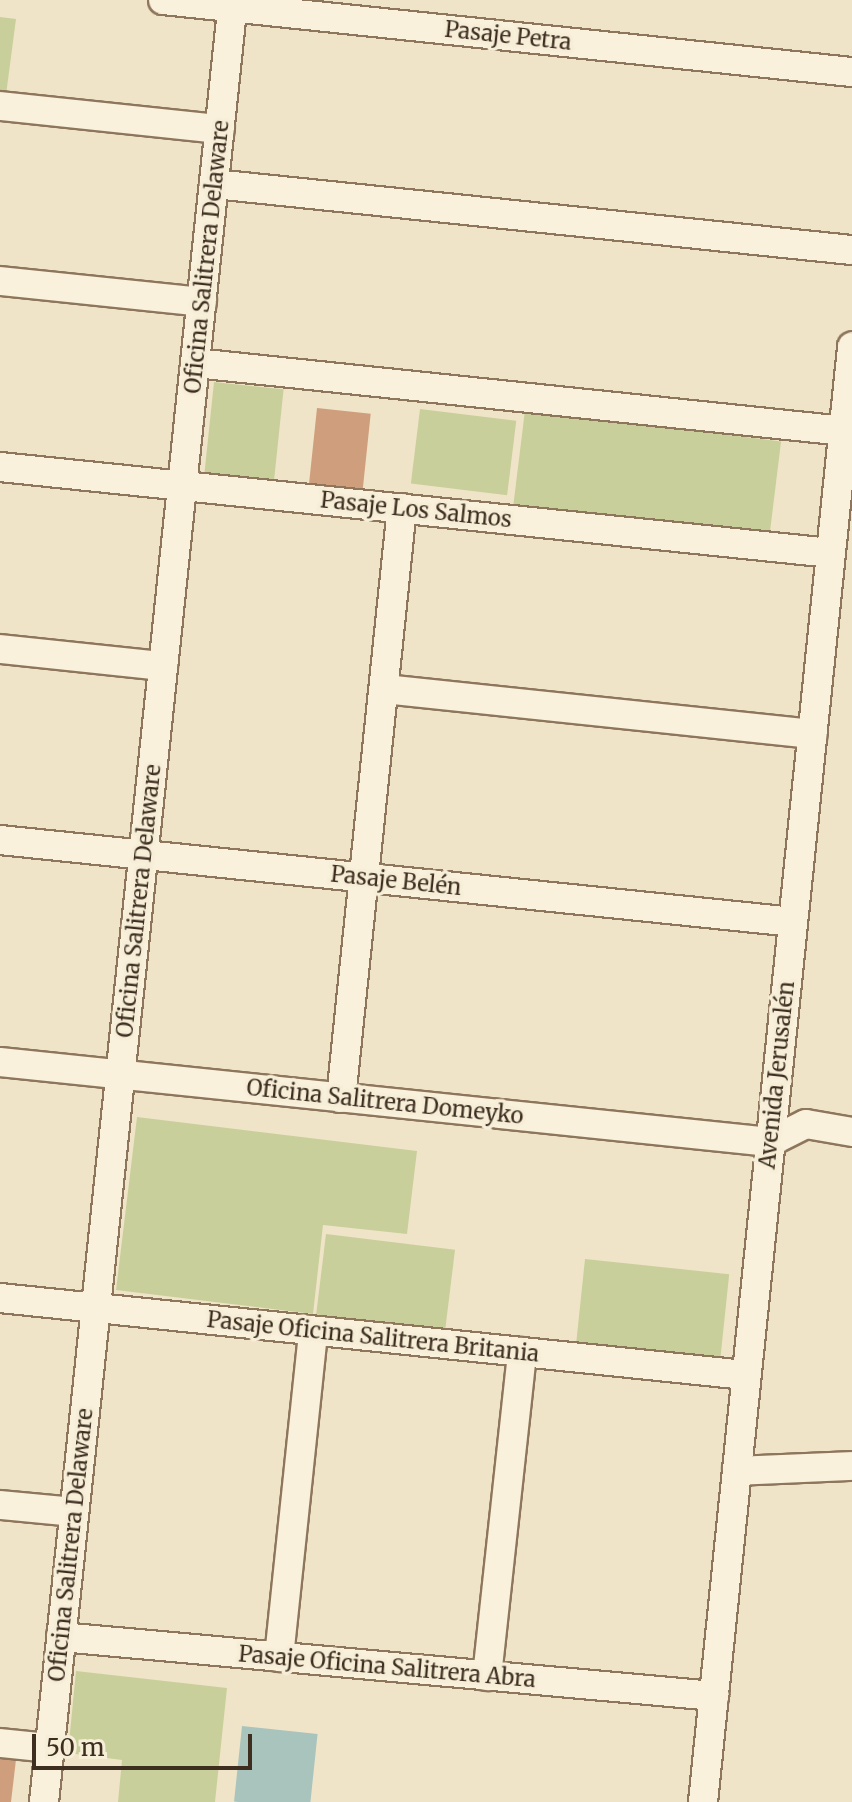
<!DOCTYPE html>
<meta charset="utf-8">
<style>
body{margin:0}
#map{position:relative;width:852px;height:1802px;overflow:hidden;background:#f0e4c8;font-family:Merriweather,serif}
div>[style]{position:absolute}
.green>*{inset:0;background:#c9cf9b;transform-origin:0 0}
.water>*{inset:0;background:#a9c4bc;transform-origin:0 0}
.building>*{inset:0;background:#cf9f7d;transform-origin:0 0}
.roads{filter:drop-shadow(2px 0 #8d765c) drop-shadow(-2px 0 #8d765c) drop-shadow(0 2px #8d765c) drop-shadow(0 -2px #8d765c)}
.street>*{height:28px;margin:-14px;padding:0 14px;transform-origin:14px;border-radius:14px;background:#faf1dc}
span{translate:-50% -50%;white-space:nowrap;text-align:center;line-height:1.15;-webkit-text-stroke:7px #f7eed8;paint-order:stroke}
.street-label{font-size:22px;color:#3d2e20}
.scale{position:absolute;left:32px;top:1734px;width:220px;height:36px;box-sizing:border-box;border:4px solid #3d2e20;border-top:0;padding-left:10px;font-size:24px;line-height:28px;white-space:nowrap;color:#3d2e20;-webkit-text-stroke:6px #f7eed8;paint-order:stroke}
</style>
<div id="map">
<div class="green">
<i style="clip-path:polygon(0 17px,16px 19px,6px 95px,0 94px)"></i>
<i style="left:214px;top:382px;width:70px;height:93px;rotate:6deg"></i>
<i style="left:420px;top:409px;width:97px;height:75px;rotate:7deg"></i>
<i style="left:525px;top:410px;width:258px;height:98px;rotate:7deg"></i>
<i style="clip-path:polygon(137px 1117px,417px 1151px,407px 1234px,323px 1225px,313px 1314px,116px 1290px)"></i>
<i style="left:326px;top:1234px;width:130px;height:81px;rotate:7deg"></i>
<i style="left:585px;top:1259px;width:145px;height:84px;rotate:6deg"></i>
<i style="clip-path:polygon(76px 1671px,227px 1688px,215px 1802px,118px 1802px,122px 1760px,68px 1753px)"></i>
</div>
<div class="water">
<i style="left:242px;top:1726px;width:76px;height:76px;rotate:6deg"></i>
</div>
<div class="building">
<i style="left:317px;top:408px;width:54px;height:82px;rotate:6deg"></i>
<i style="clip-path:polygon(0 1749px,17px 1751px,11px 1802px,0 1802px)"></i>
</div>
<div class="roads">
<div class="street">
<i style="left:163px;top:0;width:693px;rotate:5.97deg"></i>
<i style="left:0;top:106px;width:221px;rotate:6deg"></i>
<i style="left:214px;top:184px;width:641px;rotate:5.91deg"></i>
<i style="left:0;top:281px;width:203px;rotate:5.9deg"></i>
<i style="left:195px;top:363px;width:653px;rotate:5.98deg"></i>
<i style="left:0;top:467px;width:835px;rotate:5.91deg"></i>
<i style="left:0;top:649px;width:164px;rotate:6deg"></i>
<i style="left:384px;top:689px;width:431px;rotate:6deg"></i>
<i style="left:0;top:840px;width:797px;rotate:5.9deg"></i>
<i style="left:0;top:1062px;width:774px;rotate:5.93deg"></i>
<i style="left:770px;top:1142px;width:40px;rotate:-26.6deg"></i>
<i style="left:806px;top:1124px;width:47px;rotate:9.9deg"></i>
<i style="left:341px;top:1098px;width:593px;rotate:-84.1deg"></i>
<i style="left:0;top:1298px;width:749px;rotate:5.9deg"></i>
<i style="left:737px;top:1471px;width:115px;rotate:-2.5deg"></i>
<i style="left:0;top:1505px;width:74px;rotate:5.4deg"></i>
<i style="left:61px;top:1637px;width:656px;rotate:5.16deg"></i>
<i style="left:279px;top:1657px;width:328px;rotate:-84deg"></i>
<i style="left:487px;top:1676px;width:326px;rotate:-83.8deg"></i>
<i style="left:0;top:1743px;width:49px;rotate:5.8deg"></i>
<i style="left:44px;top:1802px;width:1812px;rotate:-84.01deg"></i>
<i style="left:703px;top:1802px;width:1463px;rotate:-84.15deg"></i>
</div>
</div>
<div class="street-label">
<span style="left:508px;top:36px;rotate:6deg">Pasaje Petra</span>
<span style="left:207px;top:257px;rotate:-84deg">Oficina Salitrera Delaware</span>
<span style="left:416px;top:510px;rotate:6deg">Pasaje Los Salmos</span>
<span style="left:396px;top:881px;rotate:6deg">Pasaje Belén</span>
<span style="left:139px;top:901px;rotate:-84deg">Oficina Salitrera Delaware</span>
<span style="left:777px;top:1075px;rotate:-84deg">Avenida Jerusalén</span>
<span style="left:385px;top:1102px;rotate:6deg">Oficina Salitrera Domeyko</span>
<span style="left:373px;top:1337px;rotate:6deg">Pasaje Oficina Salitrera Britania</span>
<span style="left:71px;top:1545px;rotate:-84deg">Oficina Salitrera Delaware</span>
<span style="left:387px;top:1667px;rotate:5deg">Pasaje Oficina Salitrera Abra</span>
</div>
<div class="scale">50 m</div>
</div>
